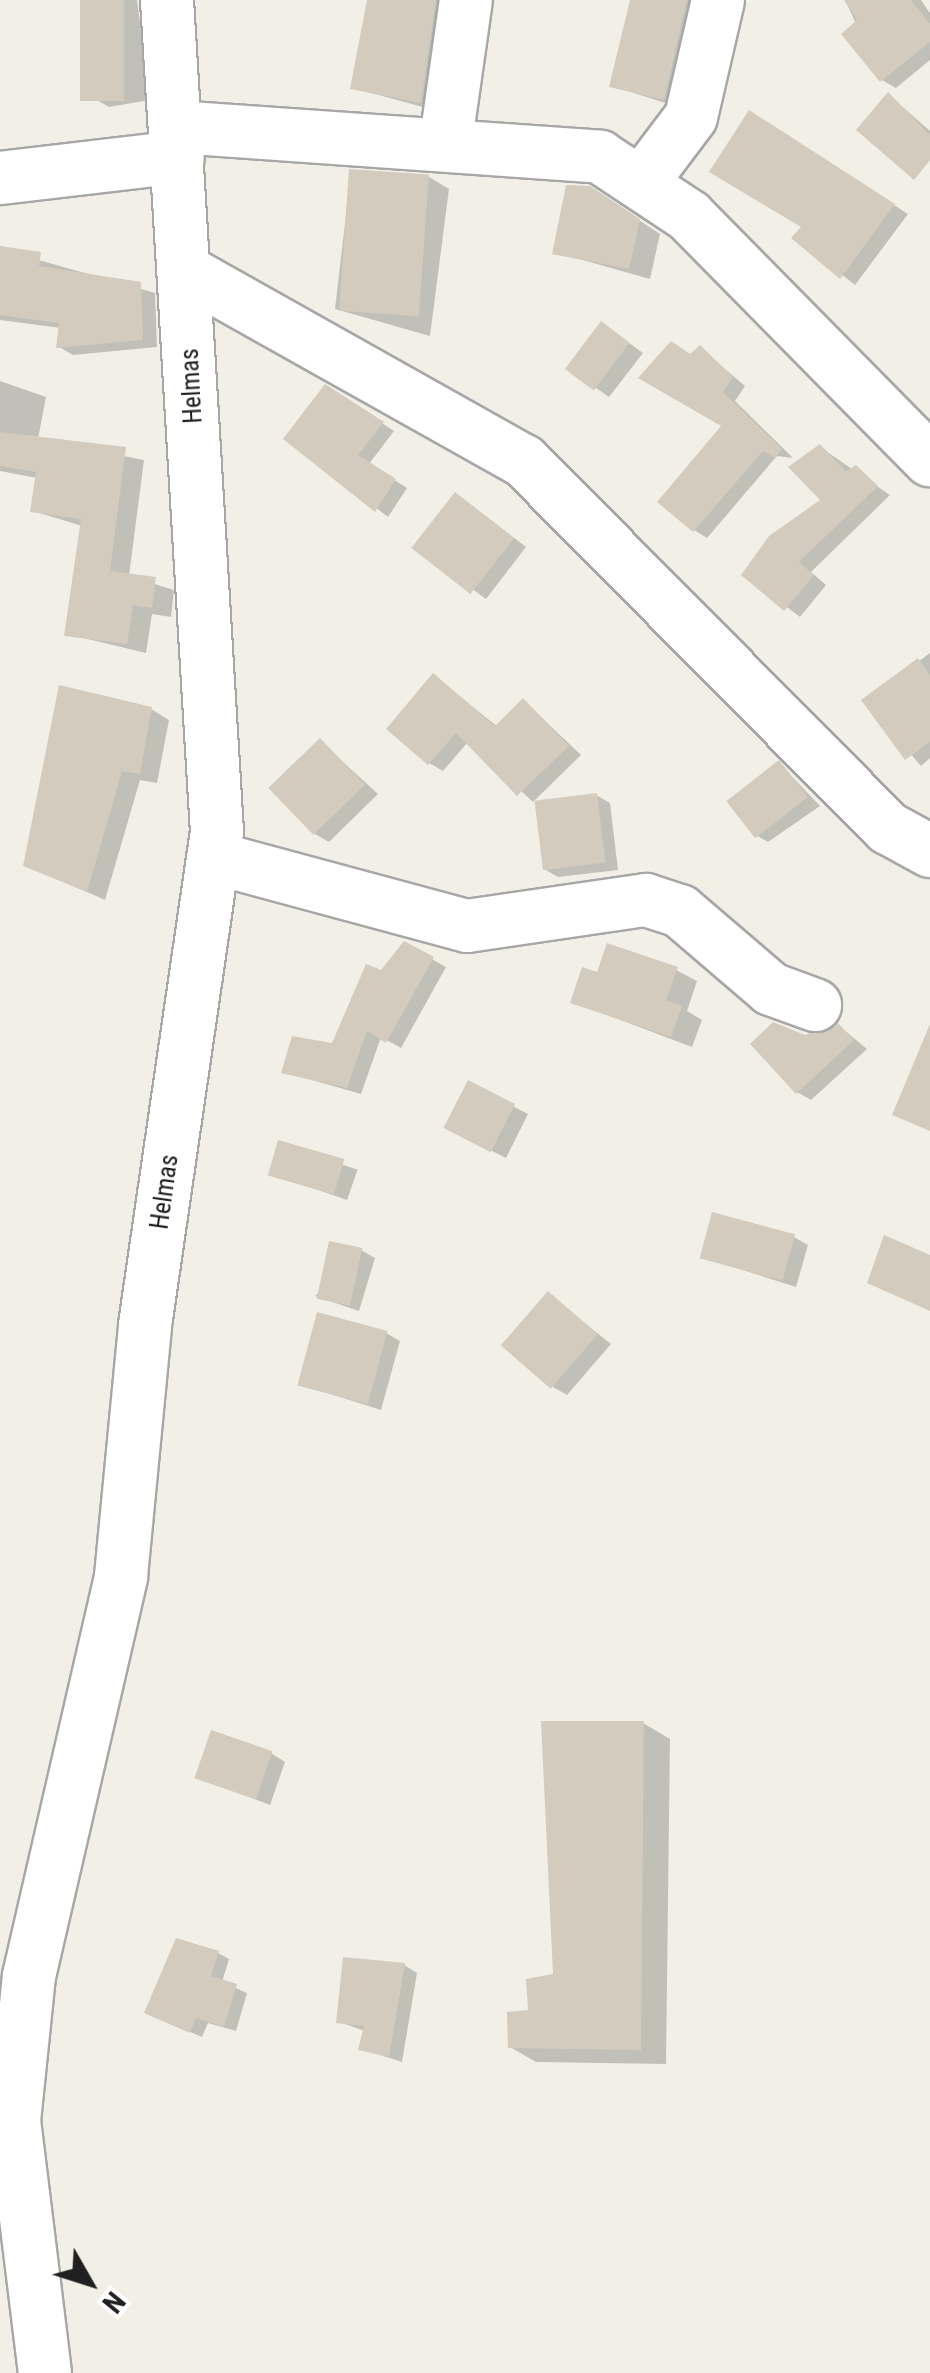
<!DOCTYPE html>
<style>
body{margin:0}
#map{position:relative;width:930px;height:2373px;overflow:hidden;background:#f2f0e6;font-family:"Roboto Condensed",sans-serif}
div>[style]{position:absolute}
.shadow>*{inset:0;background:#0003;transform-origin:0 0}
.building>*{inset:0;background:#d2cbbe;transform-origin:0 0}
.roads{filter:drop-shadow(2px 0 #a7a7a7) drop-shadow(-2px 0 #a7a7a7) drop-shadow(0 2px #a7a7a7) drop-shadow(0 -2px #a7a7a7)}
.minor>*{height:52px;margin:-26px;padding:0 26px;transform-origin:26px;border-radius:26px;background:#fff}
span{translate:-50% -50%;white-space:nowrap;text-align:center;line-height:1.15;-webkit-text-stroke:10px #fff;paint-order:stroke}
.street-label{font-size:25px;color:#202020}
.north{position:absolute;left:40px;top:2233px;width:100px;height:100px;-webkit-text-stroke:8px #fff;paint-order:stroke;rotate:129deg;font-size:28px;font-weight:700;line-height:40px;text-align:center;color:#202020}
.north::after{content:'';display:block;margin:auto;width:35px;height:45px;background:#202020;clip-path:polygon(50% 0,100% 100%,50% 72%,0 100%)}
</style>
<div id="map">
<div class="shadow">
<i style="clip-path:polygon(82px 0,137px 0,150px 100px,109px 107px,95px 99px)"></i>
<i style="clip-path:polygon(371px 0,460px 0,441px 112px,353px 88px)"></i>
<i style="clip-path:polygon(632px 0,710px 0,684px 109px,612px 86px)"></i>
<i style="clip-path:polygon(845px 0,921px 0,930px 13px,930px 60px,896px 88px,882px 80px)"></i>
<i style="clip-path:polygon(889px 95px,930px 131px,930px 159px)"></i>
<i style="clip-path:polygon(763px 121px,908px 214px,855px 285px,795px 238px,805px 227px)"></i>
<i style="clip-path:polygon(351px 172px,429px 177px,449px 189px,430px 336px,335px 309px)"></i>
<i style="clip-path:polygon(611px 202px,660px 234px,650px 279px,554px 252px)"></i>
<i style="clip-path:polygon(0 249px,155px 293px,157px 347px,73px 355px,59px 347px,61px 328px,0 320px)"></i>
<i style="clip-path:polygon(615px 333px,643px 353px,609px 397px,569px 369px)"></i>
<i style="clip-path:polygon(700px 348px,745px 386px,735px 401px,793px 458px,777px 456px,707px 538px,694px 530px,725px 426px,691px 356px)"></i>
<i style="clip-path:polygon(0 381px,46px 397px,38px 439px,144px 460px,129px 576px,174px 590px,171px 617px,152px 614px,146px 653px,67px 634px,82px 526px,33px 511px,37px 478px,0 471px)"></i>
<i style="clip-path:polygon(338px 394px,394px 431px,369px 464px,407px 488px,388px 517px,286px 438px)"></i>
<i style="clip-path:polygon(820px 447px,890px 495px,811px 572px,826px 585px,800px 617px,745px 575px,824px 501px)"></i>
<i style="clip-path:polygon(470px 504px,526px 547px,486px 599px,416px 548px)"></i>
<i style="clip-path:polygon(930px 653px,930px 758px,921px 766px,865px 701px)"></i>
<i style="clip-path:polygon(434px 676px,498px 727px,524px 701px,581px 755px,533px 802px,468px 742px,443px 771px,429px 763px)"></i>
<i style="clip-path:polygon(151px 709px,169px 720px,157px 783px,140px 780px,105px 900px,26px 865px)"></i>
<i style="clip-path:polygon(320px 741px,378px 794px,329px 842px,315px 834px)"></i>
<i style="clip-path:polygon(779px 763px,820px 806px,768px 842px,754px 834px)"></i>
<i style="clip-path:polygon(596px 795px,610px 803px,618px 870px,558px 877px,544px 869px)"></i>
<i style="clip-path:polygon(404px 944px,446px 967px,401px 1048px,381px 1037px,361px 1094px,284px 1072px,334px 1046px)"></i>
<i style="clip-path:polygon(676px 970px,697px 981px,687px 1011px,702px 1020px,692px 1047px,573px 1002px,598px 975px)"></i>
<i style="clip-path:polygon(838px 1025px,867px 1049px,811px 1100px,797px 1092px,805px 1038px)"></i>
<i style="clip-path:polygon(470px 1084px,528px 1114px,506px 1158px,461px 1135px)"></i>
<i style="left:280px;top:1143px;width:82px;height:32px;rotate:19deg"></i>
<i style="clip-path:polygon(794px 1237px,808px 1245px,796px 1287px,702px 1257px)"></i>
<i style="clip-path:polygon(361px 1250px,375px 1258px,359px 1311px,315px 1296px)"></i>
<i style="clip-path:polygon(548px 1294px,611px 1344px,567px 1395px,553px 1387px)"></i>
<i style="clip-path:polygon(386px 1333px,400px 1341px,381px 1410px,299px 1384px)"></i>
<i style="clip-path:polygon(643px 1723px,670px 1739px,666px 2064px,536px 2062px,510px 2047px,555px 1976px)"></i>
<i style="clip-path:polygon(271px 1753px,285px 1762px,270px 1805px,198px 1777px)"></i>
<i style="clip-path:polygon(218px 1953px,229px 1959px,222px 1982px,247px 1993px,236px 2031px,208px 2023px,202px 2037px,158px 2018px)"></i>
<i style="clip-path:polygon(404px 1965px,417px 1973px,402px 2062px,361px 2049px,365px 2031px,339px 2022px)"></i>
</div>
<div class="building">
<i style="left:80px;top:0;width:44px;height:101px"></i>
<i style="clip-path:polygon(367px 0,436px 0,421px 103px,350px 89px)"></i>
<i style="clip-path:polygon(630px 0,687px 0,664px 100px,609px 87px)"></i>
<i style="clip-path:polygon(844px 0,911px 0,930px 24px,930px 42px,880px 82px,841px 34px,857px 20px)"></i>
<i style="clip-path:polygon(888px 92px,930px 135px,930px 160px,914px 180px,856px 130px)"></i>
<i style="clip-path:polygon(749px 110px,895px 204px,840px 279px,791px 238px,801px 227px,709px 172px)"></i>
<i style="left:349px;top:169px;width:80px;height:142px;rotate:4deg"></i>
<i style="clip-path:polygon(566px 185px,590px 186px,640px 219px,629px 269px,552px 254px)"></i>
<i style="clip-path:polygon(0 246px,41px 252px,39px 266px,141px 282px,143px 340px,56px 348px,59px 323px,0 315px)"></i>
<i style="left:601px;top:321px;width:36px;height:60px;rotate:37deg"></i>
<i style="clip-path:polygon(671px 341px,690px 354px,700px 345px,733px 377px,723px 392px,782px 449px,775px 458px,763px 451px,693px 532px,657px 502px,721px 426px,638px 378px)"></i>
<i style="clip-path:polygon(325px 384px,384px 422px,358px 455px,396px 479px,375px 512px,283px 439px)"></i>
<i style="clip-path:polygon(0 432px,126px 447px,110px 571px,156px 577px,152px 608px,133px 605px,127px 644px,64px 636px,81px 519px,30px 512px,36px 472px,0 466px)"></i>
<i style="clip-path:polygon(820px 444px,846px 472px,856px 465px,878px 486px,799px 562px,814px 575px,784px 611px,741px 575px,769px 536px,820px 500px,788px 467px)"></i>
<i style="left:455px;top:492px;width:75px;height:71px;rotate:38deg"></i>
<i style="clip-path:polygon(918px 658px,930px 675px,930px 742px,905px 760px,861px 700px)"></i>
<i style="clip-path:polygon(433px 673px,495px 726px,523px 698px,569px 746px,517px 796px,456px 733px,428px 765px,386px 729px)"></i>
<i style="clip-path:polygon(59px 685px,152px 707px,140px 774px,122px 771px,87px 892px,23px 866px)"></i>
<i style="left:320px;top:738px;width:65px;height:72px;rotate:46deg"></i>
<i style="left:779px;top:760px;width:47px;height:67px;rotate:52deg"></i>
<i style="left:597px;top:793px;width:70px;height:63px;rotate:83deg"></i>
<i style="clip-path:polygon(404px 941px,434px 957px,386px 1043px,367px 1031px,347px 1088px,281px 1073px,292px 1036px,332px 1043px,366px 964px,381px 970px)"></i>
<i style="clip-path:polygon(607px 943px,678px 967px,666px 1000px,682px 1006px,671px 1037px,570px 1003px,582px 967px,597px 972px)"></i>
<i style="clip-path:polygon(773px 1022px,805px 1035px,838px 1023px,854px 1040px,796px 1094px,750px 1044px)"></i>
<i style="clip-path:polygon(930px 1024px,930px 1131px,892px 1115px)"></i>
<i style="left:468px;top:1080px;width:53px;height:54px;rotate:27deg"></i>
<i style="left:278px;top:1140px;width:69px;height:37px;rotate:16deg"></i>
<i style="left:712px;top:1212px;width:86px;height:48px;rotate:15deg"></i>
<i style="clip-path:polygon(884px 1235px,930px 1255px,930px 1311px,867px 1283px)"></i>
<i style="left:329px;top:1241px;width:34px;height:59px;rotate:12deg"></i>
<i style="left:548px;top:1291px;width:66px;height:72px;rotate:41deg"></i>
<i style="left:317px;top:1312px;width:73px;height:76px;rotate:15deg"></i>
<i style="clip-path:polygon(541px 1721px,644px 1721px,641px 2050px,508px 2048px,507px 2012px,528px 2010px,526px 1979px,553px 1974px)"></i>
<i style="left:211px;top:1730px;width:65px;height:51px;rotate:19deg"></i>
<i style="clip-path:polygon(176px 1938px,219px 1951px,211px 1976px,237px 1984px,224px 2027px,196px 2018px,190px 2033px,144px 2013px)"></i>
<i style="clip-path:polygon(343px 1957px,405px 1963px,389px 2057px,358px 2050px,364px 2026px,336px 2023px)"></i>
</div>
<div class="roads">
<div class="minor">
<i style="left:176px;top:127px;width:425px;rotate:4deg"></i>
<i style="left:600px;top:157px;width:107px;rotate:33.5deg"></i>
<i style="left:689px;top:216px;width:343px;rotate:45.4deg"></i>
<i style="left:446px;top:140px;width:141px;rotate:-81.9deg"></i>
<i style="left:0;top:178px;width:179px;rotate:-6.7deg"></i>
<i style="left:642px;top:182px;width:81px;rotate:-53deg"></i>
<i style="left:691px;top:117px;width:120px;rotate:-77deg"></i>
<i style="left:185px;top:271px;width:389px;rotate:29.3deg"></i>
<i style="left:524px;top:461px;width:517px;rotate:45.24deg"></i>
<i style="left:888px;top:828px;width:48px;rotate:28.7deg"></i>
<i style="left:215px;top:858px;width:261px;rotate:15.1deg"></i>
<i style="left:467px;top:926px;width:181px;rotate:-8.3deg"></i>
<i style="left:646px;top:900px;width:36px;rotate:18deg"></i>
<i style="left:680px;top:911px;width:120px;rotate:40.6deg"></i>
<i style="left:771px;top:989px;width:47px;rotate:20deg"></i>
<i style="left:45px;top:2373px;width:254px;rotate:-97deg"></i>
<i style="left:14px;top:2121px;width:146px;rotate:-84.1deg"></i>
<i style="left:29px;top:1976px;width:410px;rotate:-77deg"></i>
<i style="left:121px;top:1576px;width:252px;rotate:-84.5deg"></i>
<i style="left:145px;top:1325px;width:498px;rotate:-81.7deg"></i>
<i style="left:217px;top:832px;width:834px;rotate:-93.44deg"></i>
</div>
</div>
<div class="street-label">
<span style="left:192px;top:386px;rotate:-93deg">Helmas</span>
<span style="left:165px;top:1192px;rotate:-82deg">Helmas</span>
</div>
<div class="north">N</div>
</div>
